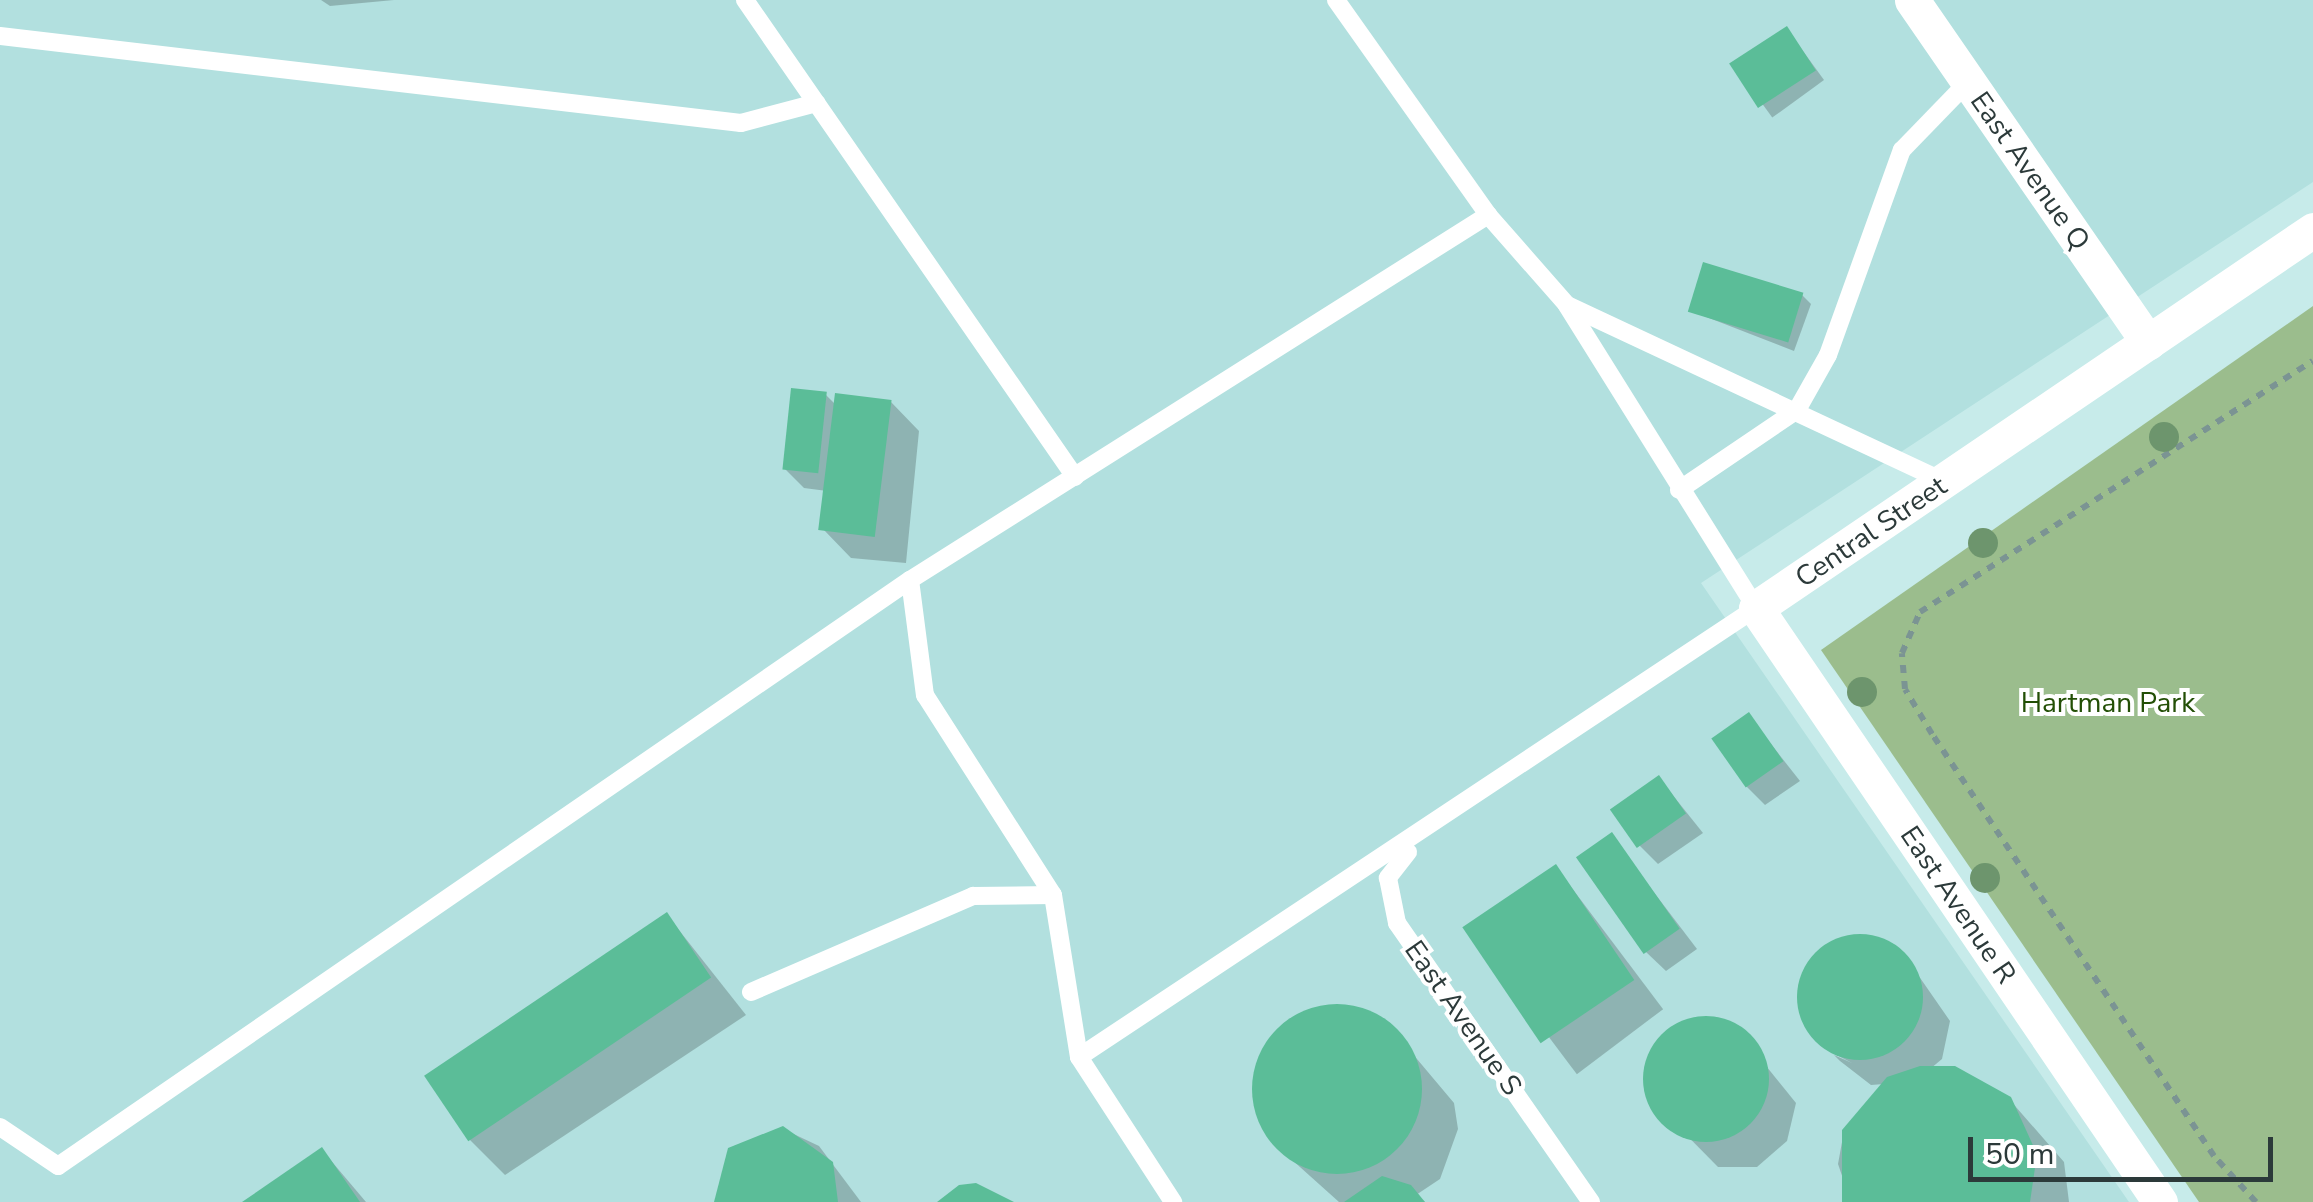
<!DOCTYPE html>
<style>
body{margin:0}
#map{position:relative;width:2313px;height:1202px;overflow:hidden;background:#c7ebea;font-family:"Nunito Sans",sans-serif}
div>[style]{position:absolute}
.built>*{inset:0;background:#b2e0df}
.green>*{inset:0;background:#9bbd8d}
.shadow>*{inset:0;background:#0003;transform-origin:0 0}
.building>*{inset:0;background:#5bbd98;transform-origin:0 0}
.round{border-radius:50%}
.path>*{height:6px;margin-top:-3px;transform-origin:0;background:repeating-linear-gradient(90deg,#7b9493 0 8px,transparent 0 16px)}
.lane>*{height:18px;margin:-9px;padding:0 9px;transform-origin:9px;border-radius:9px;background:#fff}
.street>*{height:35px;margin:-17.5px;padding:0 17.5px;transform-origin:17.5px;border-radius:17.5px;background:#fff}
.trees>*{width:30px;height:30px;margin:-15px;border-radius:50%;background:#6d956d}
span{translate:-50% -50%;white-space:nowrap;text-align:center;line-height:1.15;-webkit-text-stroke:8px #fff;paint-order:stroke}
.street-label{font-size:28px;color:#2c3a3a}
.park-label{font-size:28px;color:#234f06}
.scale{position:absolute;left:1968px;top:1137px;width:305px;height:45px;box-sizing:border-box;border:5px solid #2c3a3a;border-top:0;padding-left:12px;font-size:30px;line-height:35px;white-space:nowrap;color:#2c3a3a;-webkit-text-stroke:8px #fff;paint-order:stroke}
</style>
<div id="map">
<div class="built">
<i style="clip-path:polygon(0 0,2313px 0,2313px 182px,1701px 583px,2129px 1202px,0 1202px)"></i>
</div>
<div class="green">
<i style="clip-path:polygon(2313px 306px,2313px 1202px,2199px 1202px,1821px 650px)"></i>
</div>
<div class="shadow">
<i style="clip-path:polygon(321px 0,394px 0,330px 6px)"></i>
<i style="left:1787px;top:29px;width:63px;height:64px;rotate:54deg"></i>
<i style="clip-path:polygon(1802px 295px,1811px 304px,1794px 351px,1691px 311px)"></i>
<i style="clip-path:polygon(826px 395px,836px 405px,891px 402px,919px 431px,906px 563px,851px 558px,823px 529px,827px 491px,804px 488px,785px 469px)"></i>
<i style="clip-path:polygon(1748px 715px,1800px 781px,1765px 805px,1746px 786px)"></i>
<i style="clip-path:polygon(1659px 778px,1703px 833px,1658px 864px,1639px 845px)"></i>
<i style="clip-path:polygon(1611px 836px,1697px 949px,1666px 971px,1646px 952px)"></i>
<i style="left:1556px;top:867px;width:178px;height:108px;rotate:53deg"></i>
<i style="clip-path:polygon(667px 915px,746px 1015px,505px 1175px,469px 1139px)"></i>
<i style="clip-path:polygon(1848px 938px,1887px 942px,1916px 972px,1950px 1021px,1942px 1059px,1924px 1074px,2009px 1099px,2064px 1162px,2069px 1202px,1851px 1202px,1838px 1164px,1844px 1131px,1884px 1084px,1871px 1085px,1840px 1061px,1834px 1055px,1852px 1063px,1831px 1052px,1802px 1014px,1804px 975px)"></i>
<i style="clip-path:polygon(1333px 1006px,1385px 1021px,1454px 1103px,1458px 1129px,1440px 1179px,1416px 1195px,1425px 1202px,1339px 1202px,1281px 1150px,1255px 1101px,1265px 1048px,1306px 1012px)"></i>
<i style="clip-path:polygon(1694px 1020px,1733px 1025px,1796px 1103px,1787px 1141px,1757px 1167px,1718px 1167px,1648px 1096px,1660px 1040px)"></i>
<i style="clip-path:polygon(783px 1129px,819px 1146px,861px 1202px,717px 1202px)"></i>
<i style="clip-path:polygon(322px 1150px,366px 1202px,246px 1202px)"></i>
</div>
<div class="building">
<i style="left:1787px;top:26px;width:53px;height:69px;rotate:57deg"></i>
<i style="left:1703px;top:262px;width:105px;height:52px;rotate:17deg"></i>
<i style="left:791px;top:388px;width:36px;height:82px;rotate:6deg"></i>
<i style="left:835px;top:393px;width:57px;height:138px;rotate:7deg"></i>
<i style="left:1749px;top:712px;width:60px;height:46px;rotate:55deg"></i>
<i style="left:1659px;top:775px;width:47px;height:60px;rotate:55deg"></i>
<i style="left:1612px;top:832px;width:118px;height:44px;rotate:55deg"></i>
<i style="left:1556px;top:864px;width:140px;height:113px;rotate:56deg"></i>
<i style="left:667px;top:912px;width:79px;height:293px;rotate:56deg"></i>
<i class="round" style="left:1797px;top:934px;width:126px;height:126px"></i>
<i class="round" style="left:1252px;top:1004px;width:170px;height:170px"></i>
<i class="round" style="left:1643px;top:1016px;width:126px;height:126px"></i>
<i style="clip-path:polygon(1920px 1066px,1955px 1066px,2011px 1097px,2037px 1154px,2030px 1202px,1842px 1202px,1842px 1130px,1887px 1077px)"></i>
<i style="clip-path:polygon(783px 1126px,833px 1162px,838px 1202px,714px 1202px,728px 1148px)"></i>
<i style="clip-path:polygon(322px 1147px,360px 1202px,242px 1202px)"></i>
<i style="clip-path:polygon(1382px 1176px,1411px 1185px,1425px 1202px,1344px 1202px)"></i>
<i style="clip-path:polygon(976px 1183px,1014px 1202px,937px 1202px,959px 1185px)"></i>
</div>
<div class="path">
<i style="left:2256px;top:1202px;width:62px;rotate:-132.4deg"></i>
<i style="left:2214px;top:1156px;width:508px;rotate:-123.75deg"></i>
<i style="left:1932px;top:734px;width:52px;rotate:-121deg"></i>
<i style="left:1905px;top:689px;width:36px;rotate:-95deg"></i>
<i style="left:1902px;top:653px;width:45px;rotate:-66.3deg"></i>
<i style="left:1920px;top:612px;width:466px;rotate:-32.6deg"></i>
</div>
<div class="lane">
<i style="left:745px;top:0;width:580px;rotate:55.32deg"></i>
<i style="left:1336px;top:0;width:263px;rotate:54.7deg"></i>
<i style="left:1488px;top:215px;width:120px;rotate:48.7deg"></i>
<i style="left:1567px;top:305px;width:416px;rotate:25.1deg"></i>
<i style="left:0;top:36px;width:746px;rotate:6.7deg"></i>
<i style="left:741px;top:123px;width:78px;rotate:-14.9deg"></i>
<i style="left:1679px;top:490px;width:143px;rotate:-34.1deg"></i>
<i style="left:1797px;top:410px;width:63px;rotate:-60.6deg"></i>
<i style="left:1828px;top:355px;width:218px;rotate:-70.2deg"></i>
<i style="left:1902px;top:150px;width:95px;rotate:-45.9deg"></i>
<i style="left:910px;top:580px;width:116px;rotate:82.6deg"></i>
<i style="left:925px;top:695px;width:237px;rotate:57.4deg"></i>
<i style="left:1053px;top:895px;width:164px;rotate:80.9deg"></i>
<i style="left:1079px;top:1057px;width:173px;rotate:57deg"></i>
<i style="left:1408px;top:852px;width:33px;rotate:128deg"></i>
<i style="left:1388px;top:878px;width:46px;rotate:78.7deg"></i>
<i style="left:1397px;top:923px;width:340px;rotate:55.2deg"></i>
<i style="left:751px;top:992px;width:242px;rotate:-23.4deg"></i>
<i style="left:973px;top:896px;width:80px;rotate:-0.7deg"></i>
<i style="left:1079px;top:1057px;width:812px;rotate:-33.55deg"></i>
<i style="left:1756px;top:608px;width:357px;rotate:-122deg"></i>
<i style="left:0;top:1127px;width:70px;rotate:33.9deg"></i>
<i style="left:58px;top:1166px;width:1034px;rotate:-34.52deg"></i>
<i style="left:910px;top:580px;width:684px;rotate:-32.27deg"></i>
</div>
<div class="street">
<i style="left:1912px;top:0;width:416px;rotate:55.4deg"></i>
<i style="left:2160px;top:1202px;width:718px;rotate:-124.22deg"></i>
<i style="left:1756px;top:608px;width:673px;rotate:-34.16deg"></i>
</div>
<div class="trees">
<i style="left:2164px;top:437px"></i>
<i style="left:1983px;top:543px"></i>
<i style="left:1862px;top:692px"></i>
<i style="left:1985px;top:878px"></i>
</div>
<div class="street-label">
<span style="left:2030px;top:171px;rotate:55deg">East Avenue Q</span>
<span style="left:1871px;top:532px;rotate:-34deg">Central Street</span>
<span style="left:1958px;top:905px;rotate:56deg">East Avenue R</span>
<span style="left:1463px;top:1018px;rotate:55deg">East Avenue S</span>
</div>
<div class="park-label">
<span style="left:2108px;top:703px">Hartman Park</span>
</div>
<div class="scale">50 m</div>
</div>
